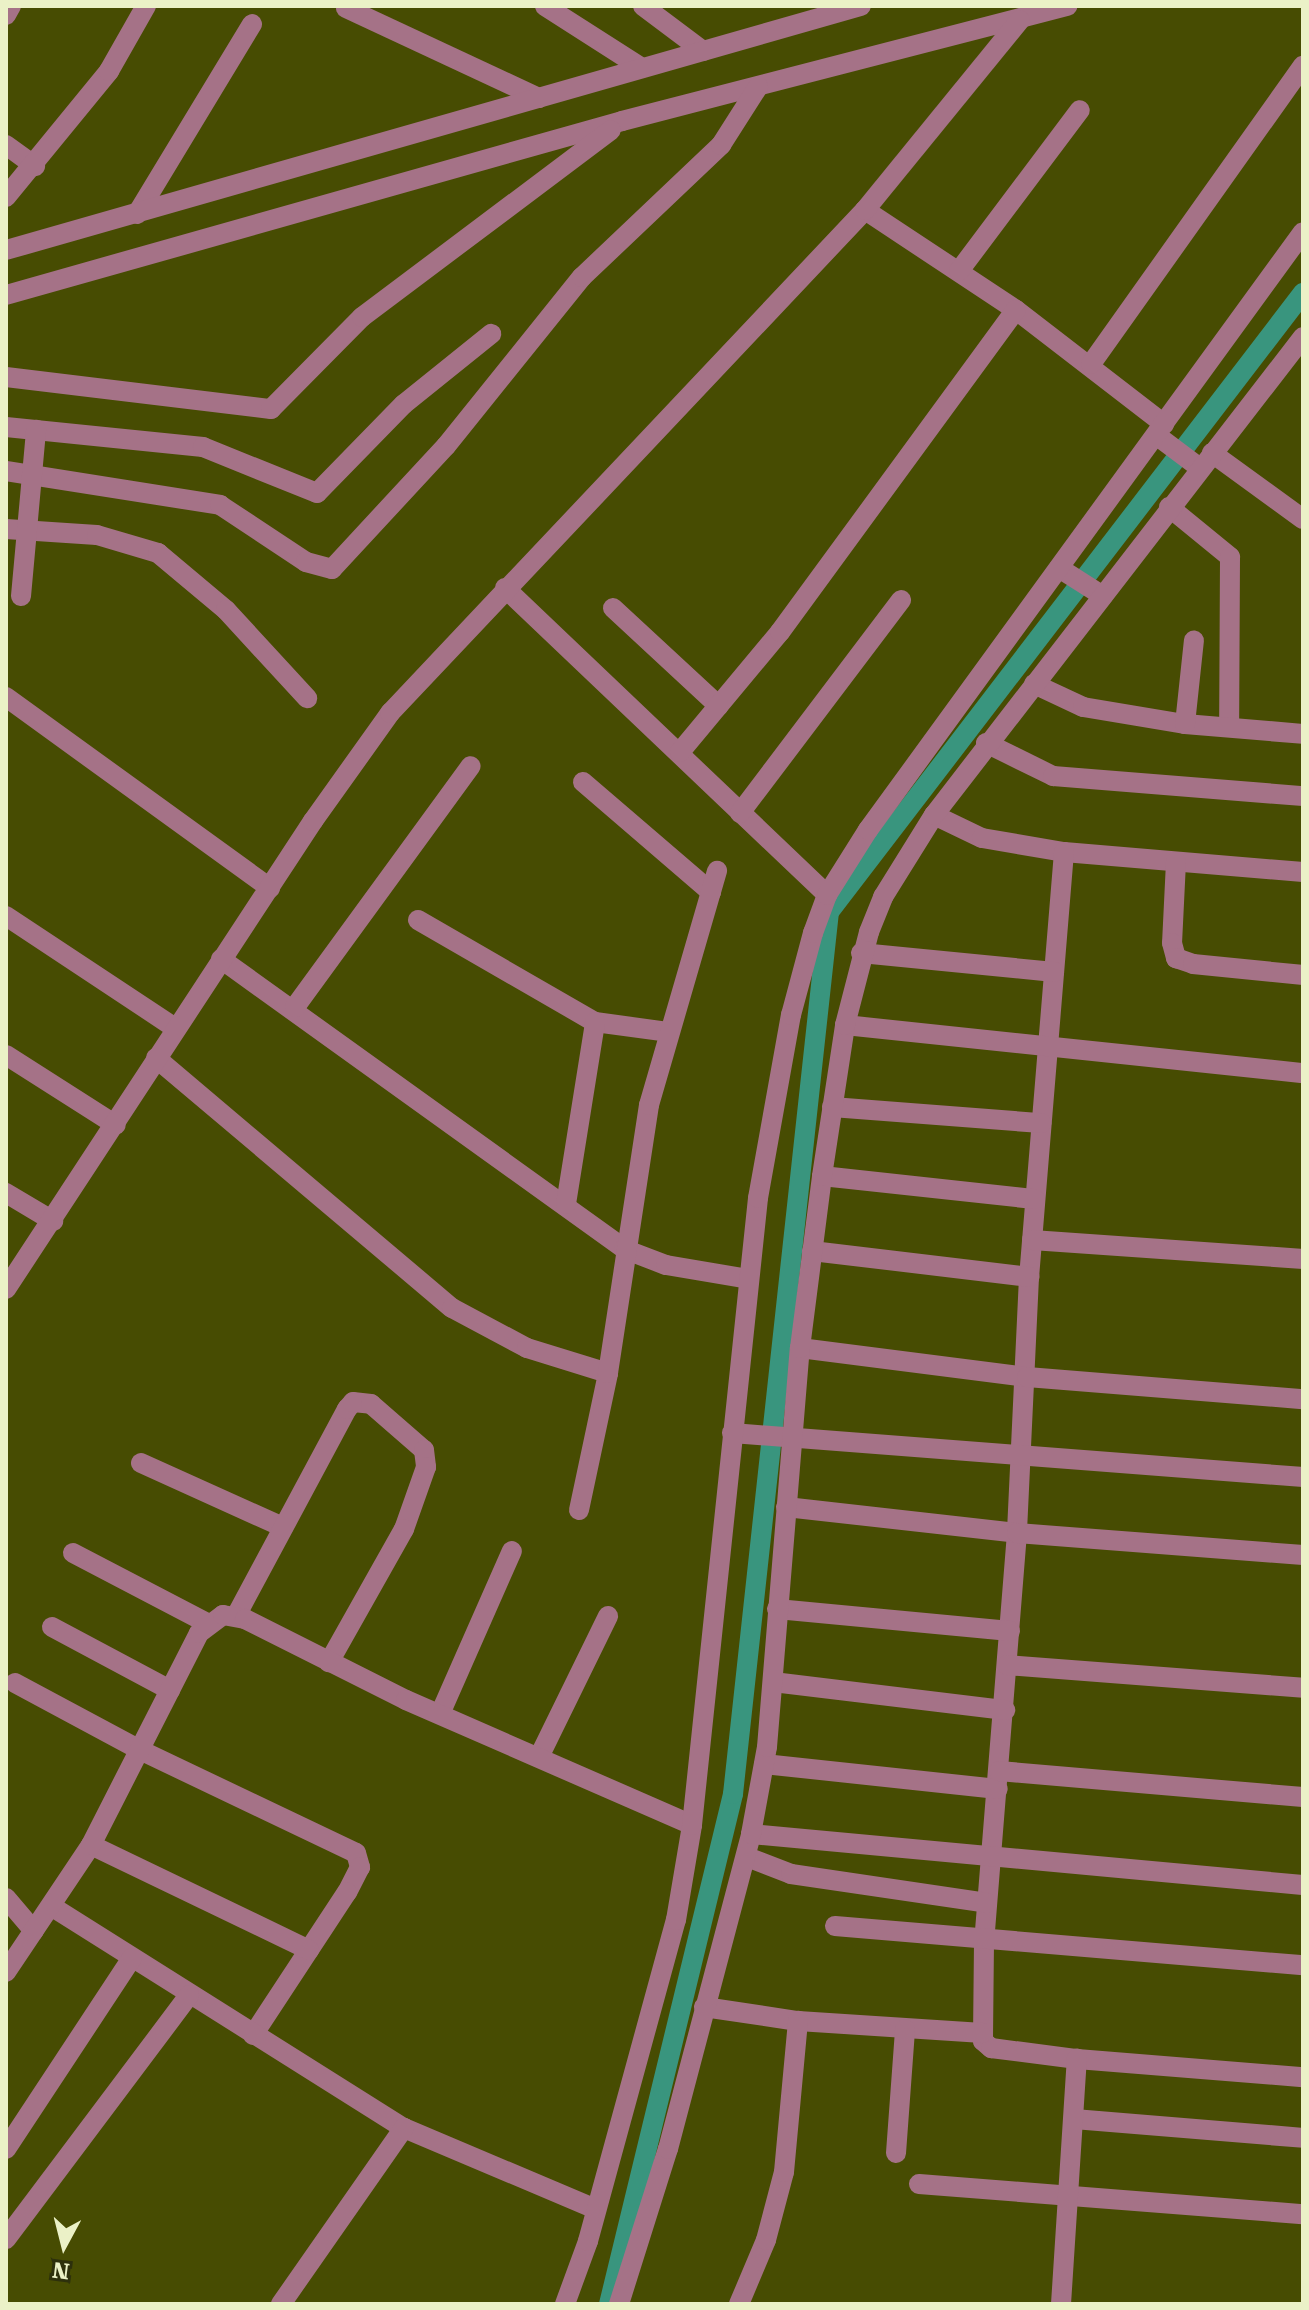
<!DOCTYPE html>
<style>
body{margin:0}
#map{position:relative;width:1309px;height:2310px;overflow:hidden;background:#474c02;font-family:"Roboto Serif",serif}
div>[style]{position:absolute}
.canal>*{height:20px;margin:-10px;padding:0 10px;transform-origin:10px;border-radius:10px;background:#39957e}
.minor>*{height:20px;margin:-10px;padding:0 10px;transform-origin:10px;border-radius:10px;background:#a57287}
span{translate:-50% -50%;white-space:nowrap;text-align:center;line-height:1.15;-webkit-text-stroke:8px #2d300c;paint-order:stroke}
.frame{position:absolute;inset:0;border:8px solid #ebf1c7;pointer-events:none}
.north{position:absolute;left:24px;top:2206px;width:80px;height:80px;-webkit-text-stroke:6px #2d300c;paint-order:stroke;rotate:187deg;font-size:22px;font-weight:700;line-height:32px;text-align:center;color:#ebf1c7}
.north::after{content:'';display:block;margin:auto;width:28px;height:36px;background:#ebf1c7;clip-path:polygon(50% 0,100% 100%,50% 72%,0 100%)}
</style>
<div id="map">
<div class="canal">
<i style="left:609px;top:2304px;width:525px;rotate:-76.33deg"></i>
<i style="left:733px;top:1794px;width:887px;rotate:-83.79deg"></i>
<i style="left:829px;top:912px;width:780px;rotate:-52.56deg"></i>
</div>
<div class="minor">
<i style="left:545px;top:6px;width:115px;rotate:32.6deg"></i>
<i style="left:643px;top:6px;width:75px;rotate:36.9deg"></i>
<i style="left:346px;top:8px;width:213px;rotate:25deg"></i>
<i style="left:6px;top:15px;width:10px;rotate:-61deg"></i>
<i style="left:6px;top:145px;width:36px;rotate:36deg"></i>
<i style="left:6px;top:197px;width:163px;rotate:-50.7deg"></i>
<i style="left:109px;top:71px;width:75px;rotate:-60.4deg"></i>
<i style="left:865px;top:210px;width:181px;rotate:33.5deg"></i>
<i style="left:1016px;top:310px;width:187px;rotate:37.6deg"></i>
<i style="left:137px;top:214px;width:222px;rotate:-58.8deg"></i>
<i style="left:6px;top:250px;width:889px;rotate:-15.93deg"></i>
<i style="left:959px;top:271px;width:201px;rotate:-53.1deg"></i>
<i style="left:6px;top:295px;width:640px;rotate:-15.77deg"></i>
<i style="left:622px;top:121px;width:460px;rotate:-14.5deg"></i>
<i style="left:1091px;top:364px;width:366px;rotate:-54.6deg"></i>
<i style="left:6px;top:377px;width:267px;rotate:6.9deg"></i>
<i style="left:271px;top:409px;width:129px;rotate:-45.3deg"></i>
<i style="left:362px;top:317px;width:311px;rotate:-36.9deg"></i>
<i style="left:6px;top:427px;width:198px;rotate:5.8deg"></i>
<i style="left:203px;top:447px;width:123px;rotate:22deg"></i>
<i style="left:317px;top:493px;width:124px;rotate:-45.7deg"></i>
<i style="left:404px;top:404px;width:112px;rotate:-38.8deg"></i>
<i style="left:1156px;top:435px;width:55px;rotate:36.9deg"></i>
<i style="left:1212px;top:453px;width:112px;rotate:36deg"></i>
<i style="left:6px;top:471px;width:217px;rotate:9deg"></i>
<i style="left:220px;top:505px;width:103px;rotate:33.5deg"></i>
<i style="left:306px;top:562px;width:27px;rotate:15deg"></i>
<i style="left:332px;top:569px;width:168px;rotate:-47.2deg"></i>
<i style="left:446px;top:446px;width:217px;rotate:-51.2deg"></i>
<i style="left:582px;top:277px;width:192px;rotate:-43.5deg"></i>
<i style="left:721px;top:145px;width:69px;rotate:-57.5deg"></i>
<i style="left:1169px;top:507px;width:79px;rotate:39.3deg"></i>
<i style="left:1230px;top:557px;width:170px;rotate:90.3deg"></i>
<i style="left:6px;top:529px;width:91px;rotate:3.8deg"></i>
<i style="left:97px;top:535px;width:64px;rotate:16.4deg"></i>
<i style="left:158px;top:553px;width:89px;rotate:40deg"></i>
<i style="left:226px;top:610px;width:120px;rotate:47.4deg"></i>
<i style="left:1059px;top:568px;width:52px;rotate:32.5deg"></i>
<i style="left:505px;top:588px;width:445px;rotate:43.6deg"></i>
<i style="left:21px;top:596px;width:167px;rotate:-84.8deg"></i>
<i style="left:613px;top:608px;width:144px;rotate:42.8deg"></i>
<i style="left:1034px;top:684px;width:54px;rotate:25.1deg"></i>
<i style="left:1083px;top:707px;width:103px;rotate:9.5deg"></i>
<i style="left:1185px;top:724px;width:118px;rotate:4.8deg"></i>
<i style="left:6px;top:697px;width:326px;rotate:35.9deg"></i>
<i style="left:1185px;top:724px;width:84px;rotate:-83.9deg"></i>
<i style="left:986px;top:743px;width:75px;rotate:26.2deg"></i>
<i style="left:1053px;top:776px;width:251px;rotate:4.6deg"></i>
<i style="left:680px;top:752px;width:156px;rotate:-50.2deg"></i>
<i style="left:780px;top:632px;width:399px;rotate:-53.8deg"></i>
<i style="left:583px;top:782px;width:169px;rotate:40.7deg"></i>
<i style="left:740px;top:813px;width:267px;rotate:-52.9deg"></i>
<i style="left:934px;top:815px;width:53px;rotate:25.6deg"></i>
<i style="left:982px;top:838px;width:83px;rotate:9.7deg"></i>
<i style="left:1064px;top:852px;width:240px;rotate:4.8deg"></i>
<i style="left:1064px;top:852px;width:426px;rotate:94.7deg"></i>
<i style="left:1029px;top:1277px;width:256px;rotate:92.7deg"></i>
<i style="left:1017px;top:1533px;width:410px;rotate:94.6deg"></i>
<i style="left:984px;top:1942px;width:99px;rotate:90.6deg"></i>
<i style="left:983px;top:2041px;width:11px;rotate:41deg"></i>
<i style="left:991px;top:2048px;width:87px;rotate:7.3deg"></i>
<i style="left:1077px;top:2059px;width:227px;rotate:4.6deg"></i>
<i style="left:1176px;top:862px;width:81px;rotate:92.8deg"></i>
<i style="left:1172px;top:943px;width:16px;rotate:75deg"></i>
<i style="left:1176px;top:958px;width:18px;rotate:19deg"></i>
<i style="left:1193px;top:964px;width:111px;rotate:5.7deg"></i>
<i style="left:6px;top:916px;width:203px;rotate:33.5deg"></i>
<i style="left:418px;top:920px;width:204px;rotate:30deg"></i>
<i style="left:595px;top:1022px;width:75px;rotate:7.7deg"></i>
<i style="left:861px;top:953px;width:194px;rotate:5.6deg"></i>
<i style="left:221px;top:959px;width:496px;rotate:35.7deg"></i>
<i style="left:624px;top:1249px;width:45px;rotate:20.9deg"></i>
<i style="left:666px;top:1265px;width:84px;rotate:9.6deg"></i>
<i style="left:295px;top:1007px;width:298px;rotate:-53.9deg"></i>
<i style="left:845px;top:1025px;width:461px;rotate:6deg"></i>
<i style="left:6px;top:1055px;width:130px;rotate:32.5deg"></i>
<i style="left:156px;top:1058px;width:387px;rotate:40.2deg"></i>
<i style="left:452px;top:1308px;width:85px;rotate:28.1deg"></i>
<i style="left:527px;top:1348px;width:85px;rotate:17.2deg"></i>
<i style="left:832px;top:1107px;width:210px;rotate:4.4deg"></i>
<i style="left:822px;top:1176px;width:214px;rotate:6.2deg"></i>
<i style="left:6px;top:1193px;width:55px;rotate:30.8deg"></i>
<i style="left:566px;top:1204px;width:184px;rotate:-80.9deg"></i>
<i style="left:1032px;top:1240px;width:272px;rotate:4deg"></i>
<i style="left:812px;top:1251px;width:219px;rotate:6.8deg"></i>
<i style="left:6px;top:1289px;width:560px;rotate:-56.74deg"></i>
<i style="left:313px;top:821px;width:133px;rotate:-54.5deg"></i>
<i style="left:390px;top:713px;width:692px;rotate:-46.64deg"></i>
<i style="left:865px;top:210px;width:245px;rotate:-50.8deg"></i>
<i style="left:800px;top:1348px;width:229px;rotate:7.3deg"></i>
<i style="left:1027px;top:1377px;width:277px;rotate:4.6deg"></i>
<i style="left:732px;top:1433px;width:573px;rotate:4.41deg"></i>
<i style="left:141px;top:1463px;width:156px;rotate:24.3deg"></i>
<i style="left:786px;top:1507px;width:232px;rotate:6.4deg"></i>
<i style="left:1017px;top:1533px;width:287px;rotate:4.4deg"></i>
<i style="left:579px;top:1510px;width:140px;rotate:-78deg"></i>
<i style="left:608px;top:1373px;width:271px;rotate:-81.3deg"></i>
<i style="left:649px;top:1105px;width:244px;rotate:-73.8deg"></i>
<i style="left:73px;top:1553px;width:151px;rotate:27.6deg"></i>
<i style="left:777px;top:1609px;width:234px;rotate:5.4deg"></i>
<i style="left:236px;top:1616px;width:235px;rotate:-61.8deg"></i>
<i style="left:347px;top:1409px;width:9px;rotate:-49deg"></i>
<i style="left:353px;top:1402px;width:18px;rotate:6deg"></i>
<i style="left:371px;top:1404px;width:70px;rotate:41deg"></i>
<i style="left:424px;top:1450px;width:17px;rotate:83deg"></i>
<i style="left:426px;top:1467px;width:66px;rotate:109.5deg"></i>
<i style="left:404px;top:1529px;width:153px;rotate:119.4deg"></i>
<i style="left:52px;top:1627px;width:134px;rotate:28.1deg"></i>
<i style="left:1007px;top:1665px;width:297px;rotate:4.4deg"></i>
<i style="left:773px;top:1682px;width:234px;rotate:6.9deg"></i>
<i style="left:15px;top:1683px;width:142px;rotate:28.2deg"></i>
<i style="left:140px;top:1750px;width:239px;rotate:25.5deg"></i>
<i style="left:356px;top:1853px;width:15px;rotate:74deg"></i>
<i style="left:360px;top:1867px;width:28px;rotate:117deg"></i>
<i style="left:347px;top:1892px;width:171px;rotate:123.3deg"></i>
<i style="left:440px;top:1714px;width:178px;rotate:-66.2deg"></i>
<i style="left:539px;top:1757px;width:157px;rotate:-63.9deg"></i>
<i style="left:764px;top:1764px;width:235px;rotate:6.1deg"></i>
<i style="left:999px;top:1771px;width:305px;rotate:4.9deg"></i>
<i style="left:751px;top:1834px;width:554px;rotate:5.28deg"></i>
<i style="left:91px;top:1845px;width:242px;rotate:25.7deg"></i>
<i style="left:747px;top:1857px;width:47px;rotate:21.1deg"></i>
<i style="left:791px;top:1874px;width:198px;rotate:8.4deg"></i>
<i style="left:6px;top:1898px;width:43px;rotate:49.7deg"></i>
<i style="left:51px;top:1906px;width:417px;rotate:32.2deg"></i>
<i style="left:404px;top:2128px;width:208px;rotate:22.9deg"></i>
<i style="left:835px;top:1926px;width:470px;rotate:4.8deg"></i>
<i style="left:6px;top:1972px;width:153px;rotate:-56.2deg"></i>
<i style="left:91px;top:1845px;width:238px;rotate:-63deg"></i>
<i style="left:199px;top:1633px;width:30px;rotate:-37deg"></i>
<i style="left:223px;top:1615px;width:22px;rotate:10deg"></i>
<i style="left:245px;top:1619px;width:180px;rotate:26.7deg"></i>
<i style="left:406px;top:1700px;width:312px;rotate:23.6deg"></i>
<i style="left:704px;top:2007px;width:95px;rotate:8.5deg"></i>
<i style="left:798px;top:2021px;width:185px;rotate:3.7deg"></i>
<i style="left:1074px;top:2119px;width:230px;rotate:4.7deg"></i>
<i style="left:6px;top:2149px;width:229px;rotate:-56.6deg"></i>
<i style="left:896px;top:2153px;width:124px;rotate:-85.8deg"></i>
<i style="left:919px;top:2184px;width:385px;rotate:4.5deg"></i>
<i style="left:6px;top:2239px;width:305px;rotate:-53.1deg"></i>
<i style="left:281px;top:2304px;width:215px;rotate:-55.1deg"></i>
<i style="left:565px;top:2304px;width:67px;rotate:-69.9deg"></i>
<i style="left:588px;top:2241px;width:333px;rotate:-74.7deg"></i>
<i style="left:676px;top:1920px;width:96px;rotate:-80.4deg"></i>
<i style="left:692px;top:1825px;width:630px;rotate:-83.99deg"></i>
<i style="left:758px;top:1198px;width:186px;rotate:-79.8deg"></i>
<i style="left:791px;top:1015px;width:85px;rotate:-75deg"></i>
<i style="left:813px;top:933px;width:40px;rotate:-69.8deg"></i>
<i style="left:827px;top:895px;width:77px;rotate:-57.8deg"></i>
<i style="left:868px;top:830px;width:739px;rotate:-53.97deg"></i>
<i style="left:619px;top:2304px;width:163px;rotate:-72.5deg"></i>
<i style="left:668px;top:2149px;width:326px;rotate:-75.2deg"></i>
<i style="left:751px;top:1834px;width:88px;rotate:-79.6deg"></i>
<i style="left:767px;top:1747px;width:400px;rotate:-85.3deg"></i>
<i style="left:800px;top:1348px;width:173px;rotate:-82.7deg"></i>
<i style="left:822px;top:1176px;width:153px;rotate:-81.3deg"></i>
<i style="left:845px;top:1025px;width:96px;rotate:-75.5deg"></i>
<i style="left:869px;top:932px;width:38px;rotate:-68deg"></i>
<i style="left:883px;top:897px;width:97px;rotate:-58.1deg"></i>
<i style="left:934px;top:815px;width:604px;rotate:-52.33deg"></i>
<i style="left:739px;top:2304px;width:69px;rotate:-67.1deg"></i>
<i style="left:766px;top:2240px;width:70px;rotate:-75.2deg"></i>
<i style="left:784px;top:2172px;width:152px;rotate:-84.7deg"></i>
<i style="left:1061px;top:2304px;width:246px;rotate:-86.3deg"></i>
</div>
<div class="frame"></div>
<div class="north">N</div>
</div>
